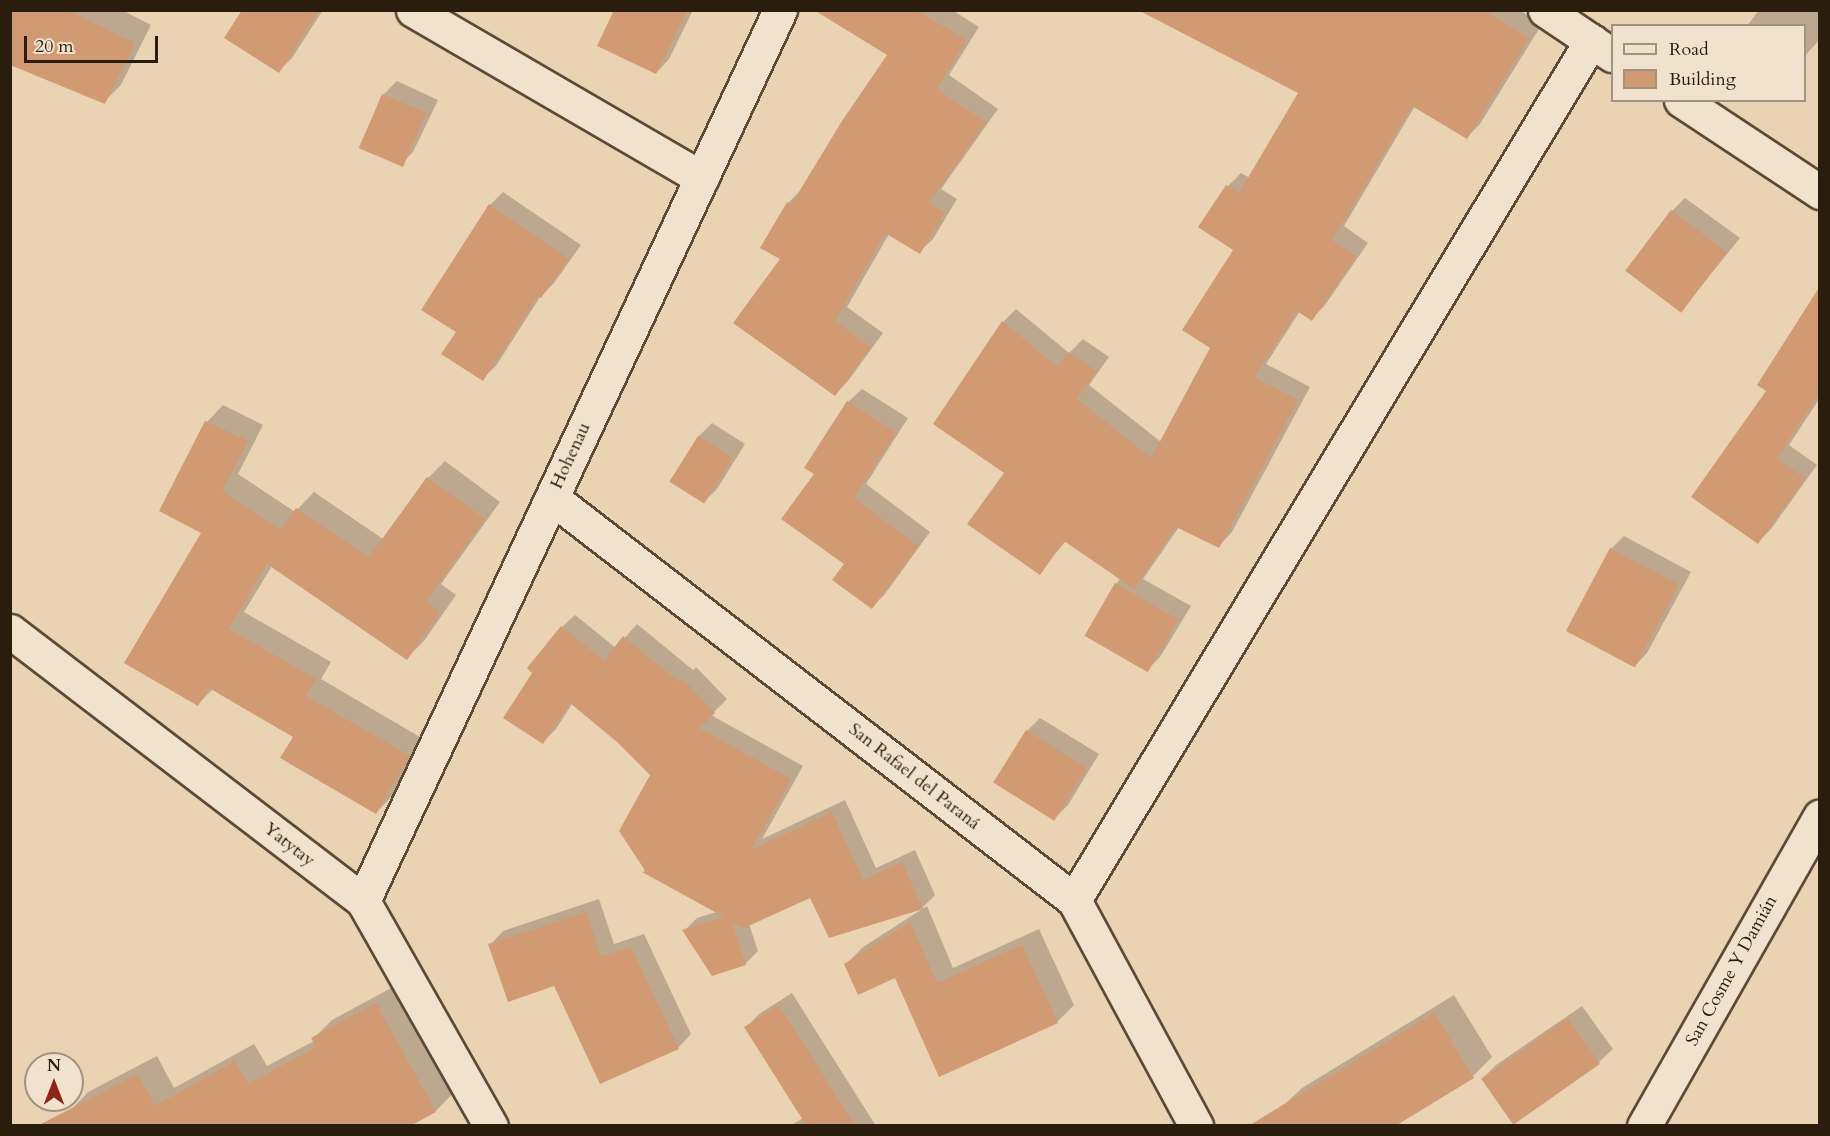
<!DOCTYPE html>
<meta charset="utf-8">
<style>
body{margin:0}
#map{position:relative;width:1830px;height:1136px;overflow:hidden;background:#ead3b3;font-family:Cardo,serif}
div>[style]{position:absolute}
.shadow>*{inset:0;background:#0003}
.building>*{inset:0;background:#d29a73;transform-origin:0 0}
.roads{filter:drop-shadow(2px 0 #5a4a36) drop-shadow(-2px 0 #5a4a36) drop-shadow(0 2px #5a4a36) drop-shadow(0 -2px #5a4a36)}
.minor>*{height:33px;margin:-16.5px;padding:0 16.5px;transform-origin:16.5px;border-radius:16.5px;background:#f1e2ce}
.secondary>*{height:33px;margin:-16.5px;padding:0 16.5px;transform-origin:16.5px;border-radius:16.5px;background:#f1e2ce}
span{translate:-50% -50%;white-space:nowrap;text-align:center;line-height:1.15;-webkit-text-stroke:6px #f1e2ce;paint-order:stroke}
.street-label{font-size:18px;color:#2a1d0d}
.frame{position:absolute;inset:0;border:12px solid #2a1d0d;pointer-events:none}
.legend{position:absolute;left:1611px;top:24px;width:195px;height:78px;box-sizing:border-box;background:#f1e2ce;border:2px solid #a19381;margin:0;padding:8px 10px;list-style:none;font-size:18px;color:#2a1d0d}
.legend li{display:flex;align-items:center;gap:12px;height:30px}
.legend b{width:30px;border:2px solid #a19381}
.north{position:absolute;left:24px;top:1052px;width:60px;height:60px;box-sizing:border-box;background:#f1e2ce;border:2px solid #a19381;border-radius:50%;rotate:0deg;font-size:16px;font-weight:700;line-height:24px;text-align:center;color:#2a1d0d}
.north::after{content:'';display:block;margin:auto;width:21px;height:27px;background:#8f2418;clip-path:polygon(50% 0,100% 100%,50% 72%,0 100%)}
.scale{position:absolute;left:24px;top:36px;width:134px;height:27px;box-sizing:border-box;border:3px solid #2a1d0d;border-top:0;padding-left:8px;font-size:18px;line-height:21px;white-space:nowrap;color:#2a1d0d;-webkit-text-stroke:4px #f1e2ce;paint-order:stroke}
</style>
<div id="map">
<div class="shadow">
<i style="clip-path:polygon(10px 10px,122px 10px,151px 25px,121px 85px,104px 102px)"></i>
<i style="clip-path:polygon(244px 10px,323px 10px,292px 58px,279px 71px)"></i>
<i style="clip-path:polygon(616px 10px,693px 10px,669px 59px,656px 73px)"></i>
<i style="clip-path:polygon(859px 10px,952px 10px,979px 27px,949px 75px,998px 109px,941px 189px,957px 199px,933px 239px,919px 252px,889px 234px,847px 307px,883px 333px,848px 381px,835px 395px,782px 259px,788px 203px,801px 190px,890px 55px)"></i>
<i style="clip-path:polygon(1173px 10px,1519px 10px,1542px 24px,1480px 124px,1467px 137px,1415px 106px,1344px 226px,1368px 243px,1325px 305px,1312px 319px,1300px 311px,1266px 364px,1310px 387px,1232px 532px,1219px 546px,1179px 527px,1143px 579px,1191px 606px,1160px 657px,1147px 670px,1116px 584px,1121px 578px,1066px 541px,1039px 573px,1006px 472px,1003px 322px,1016px 309px,1069px 353px,1083px 339px,1109px 357px,1089px 385px,1161px 442px,1212px 348px,1235px 250px,1200px 227px,1228px 186px,1241px 173px,1250px 178px,1301px 93px)"></i>
<i style="clip-path:polygon(1759px 10px,1820px 10px,1820px 39px,1804px 57px,1804px 26px,1747px 26px)"></i>
<i style="clip-path:polygon(397px 81px,438px 100px,413px 152px,400px 165px,359px 147px,384px 94px)"></i>
<i style="clip-path:polygon(503px 192px,581px 245px,554px 283px,540px 297px,496px 366px,482px 379px,458px 332px,490px 205px)"></i>
<i style="clip-path:polygon(1685px 198px,1740px 238px,1681px 311px,1672px 211px)"></i>
<i style="clip-path:polygon(1820px 298px,1820px 398px,1789px 445px,1817px 465px,1771px 529px,1758px 542px,1769px 391px)"></i>
<i style="clip-path:polygon(862px 389px,908px 418px,866px 484px,930px 532px,885px 594px,871px 608px,846px 563px,816px 474px,807px 468px,848px 402px)"></i>
<i style="clip-path:polygon(223px 405px,263px 425px,238px 474px,295px 512px,314px 492px,383px 539px,428px 478px,445px 461px,500px 502px,441px 584px,456px 595px,424px 641px,407px 658px,272px 566px,244px 612px,331px 662px,321px 679px,425px 740px,392px 796px,376px 813px,295px 737px,213px 689px,198px 704px,203px 532px,161px 511px,207px 422px)"></i>
<i style="clip-path:polygon(712px 423px,745px 444px,717px 489px,704px 502px,671px 482px,699px 436px)"></i>
<i style="clip-path:polygon(1624px 536px,1691px 572px,1647px 653px,1634px 667px,1611px 549px)"></i>
<i style="clip-path:polygon(575px 615px,616px 648px,637px 624px,693px 670px,696px 667px,727px 699px,711px 715px,803px 766px,762px 839px,845px 800px,876px 868px,915px 850px,935px 895px,922px 908px,811px 896px,749px 924px,758px 951px,745px 964px,684px 931px,697px 918px,717px 912px,644px 872px,652px 775px,618px 741px,572px 704px,556px 729px,543px 742px,562px 627px)"></i>
<i style="clip-path:polygon(1040px 718px,1099px 754px,1068px 805px,1055px 818px,1027px 731px)"></i>
<i style="clip-path:polygon(599px 899px,614px 944px,644px 934px,691px 1034px,678px 1048px,555px 984px,490px 945px,503px 931px)"></i>
<i style="clip-path:polygon(927px 906px,953px 968px,1039px 929px,1074px 1005px,1057px 1022px,846px 964px,863px 947px)"></i>
<i style="clip-path:polygon(395px 986px,454px 1092px,436px 1111px,409px 1126px,77px 1126px,70px 1111px,88px 1092px,157px 1056px,174px 1088px,254px 1044px,267px 1066px,314px 1041px,313px 1039px,332px 1020px)"></i>
<i style="clip-path:polygon(792px 993px,876px 1126px,790px 1126px,803px 1118px,746px 1028px,759px 1014px)"></i>
<i style="clip-path:polygon(1454px 995px,1492px 1057px,1473px 1076px,1394px 1126px,1294px 1126px,1282px 1107px,1302px 1088px)"></i>
<i style="clip-path:polygon(1582px 1006px,1613px 1049px,1599px 1062px,1513px 1122px,1483px 1078px,1496px 1065px)"></i>
</div>
<div class="building">
<i style="clip-path:polygon(10px 10px,68px 10px,135px 43px,105px 104px,10px 65px)"></i>
<i style="clip-path:polygon(242px 10px,319px 10px,279px 73px,224px 38px)"></i>
<i style="clip-path:polygon(614px 10px,688px 10px,656px 74px,597px 46px)"></i>
<i style="clip-path:polygon(814px 10px,917px 10px,966px 40px,937px 89px,986px 122px,929px 203px,945px 212px,920px 254px,885px 233px,835px 321px,871px 347px,835px 396px,733px 323px,780px 259px,760px 248px,787px 202px,791px 205px,842px 121px,887px 55px)"></i>
<i style="clip-path:polygon(1138px 10px,1484px 10px,1529px 38px,1467px 139px,1412px 106px,1332px 240px,1356px 256px,1312px 321px,1297px 311px,1254px 377px,1298px 400px,1219px 548px,1176px 527px,1134px 589px,1064px 541px,1040px 575px,967px 524px,1004px 473px,933px 424px,1002px 321px,1057px 367px,1068px 352px,1097px 371px,1077px 399px,1151px 458px,1210px 348px,1182px 330px,1233px 250px,1198px 227px,1226px 185px,1239px 193px,1298px 93px)"></i>
<i style="left:382px;top:94px;width:48px;height:59px;rotate:23deg"></i>
<i style="clip-path:polygon(489px 204px,569px 259px,541px 298px,538px 296px,483px 381px,441px 354px,456px 332px,421px 310px)"></i>
<i style="left:1671px;top:210px;width:70px;height:76px;rotate:37deg"></i>
<i style="clip-path:polygon(1820px 286px,1820px 392px,1777px 459px,1805px 478px,1758px 544px,1691px 497px,1766px 391px,1757px 385px)"></i>
<i style="clip-path:polygon(847px 401px,896px 432px,854px 498px,918px 546px,872px 609px,832px 580px,844px 564px,781px 519px,814px 474px,804px 468px)"></i>
<i style="clip-path:polygon(205px 421px,248px 441px,222px 491px,281px 530px,296px 508px,369px 557px,427px 477px,485px 519px,426px 601px,440px 612px,407px 660px,267px 564px,229px 629px,316px 679px,306px 696px,410px 756px,376px 814px,280px 758px,293px 737px,209px 688px,198px 706px,124px 663px,201px 533px,159px 511px)"></i>
<i style="left:698px;top:436px;width:41px;height:54px;rotate:32deg"></i>
<i style="left:1610px;top:548px;width:78px;height:94px;rotate:28deg"></i>
<i style="left:1115px;top:583px;width:73px;height:61px;rotate:30deg"></i>
<i style="clip-path:polygon(561px 626px,604px 661px,623px 636px,679px 682px,683px 679px,715px 713px,699px 728px,791px 779px,752px 849px,832px 812px,863px 880px,902px 862px,923px 909px,829px 938px,810px 898px,744px 928px,732px 922px,746px 965px,712px 976px,682px 930px,724px 917px,642px 872px,646px 872px,619px 831px,650px 775px,617px 742px,570px 703px,543px 744px,503px 718px,532px 673px,527px 668px)"></i>
<i style="left:1026px;top:730px;width:72px;height:62px;rotate:32deg"></i>
<i style="clip-path:polygon(586px 912px,601px 956px,631px 947px,679px 1049px,600px 1084px,554px 986px,508px 1002px,488px 944px)"></i>
<i style="clip-path:polygon(910px 922px,937px 983px,1022px 945px,1058px 1023px,939px 1077px,895px 978px,858px 995px,844px 964px)"></i>
<i style="clip-path:polygon(376px 1003px,436px 1112px,412px 1125px,39px 1125px,138px 1074px,155px 1106px,235px 1061px,248px 1084px,316px 1047px,311px 1038px)"></i>
<i style="clip-path:polygon(779px 1005px,855px 1125px,806px 1125px,744px 1027px)"></i>
<i style="clip-path:polygon(1434px 1013px,1474px 1078px,1397px 1125px,1250px 1125px)"></i>
<i style="left:1568px;top:1018px;width:56px;height:106px;rotate:55deg"></i>
</div>
<div class="roads">
<div class="minor">
<i style="left:413px;top:10px;width:334px;rotate:30.2deg"></i>
<i style="left:552px;top:498px;width:659px;rotate:37.6deg"></i>
<i style="left:1074px;top:900px;width:257px;rotate:61.6deg"></i>
<i style="left:10px;top:631px;width:444px;rotate:37.4deg"></i>
<i style="left:363px;top:901px;width:259px;rotate:60.4deg"></i>
<i style="left:1074px;top:900px;width:1003px;rotate:-58.96deg"></i>
<i style="left:363px;top:901px;width:984px;rotate:-64.92deg"></i>
<i style="left:1644px;top:1126px;width:356px;rotate:-60.4deg"></i>
</div>
<div class="secondary">
<i style="left:1545px;top:10px;width:81px;rotate:33.9deg"></i>
<i style="left:1681px;top:100px;width:167px;rotate:33.5deg"></i>
</div>
</div>
<div class="street-label">
<span style="left:571px;top:456px;rotate:-65deg">Hohenau</span>
<span style="left:914px;top:777px;rotate:38deg">San Rafael del Paraná</span>
<span style="left:289px;top:845px;rotate:38deg">Yatytay</span>
<span style="left:1732px;top:971px;rotate:-61deg">San Cosme Y Damián</span>
</div>
<div class="frame"></div>
<ul class="legend">
<li><b style="height:8px;background:#f1e2ce"></b>Road</li>
<li><b style="height:16px;background:#d29a73"></b>Building</li>
</ul>
<div class="north">N</div>
<div class="scale">20 m</div>
</div>
